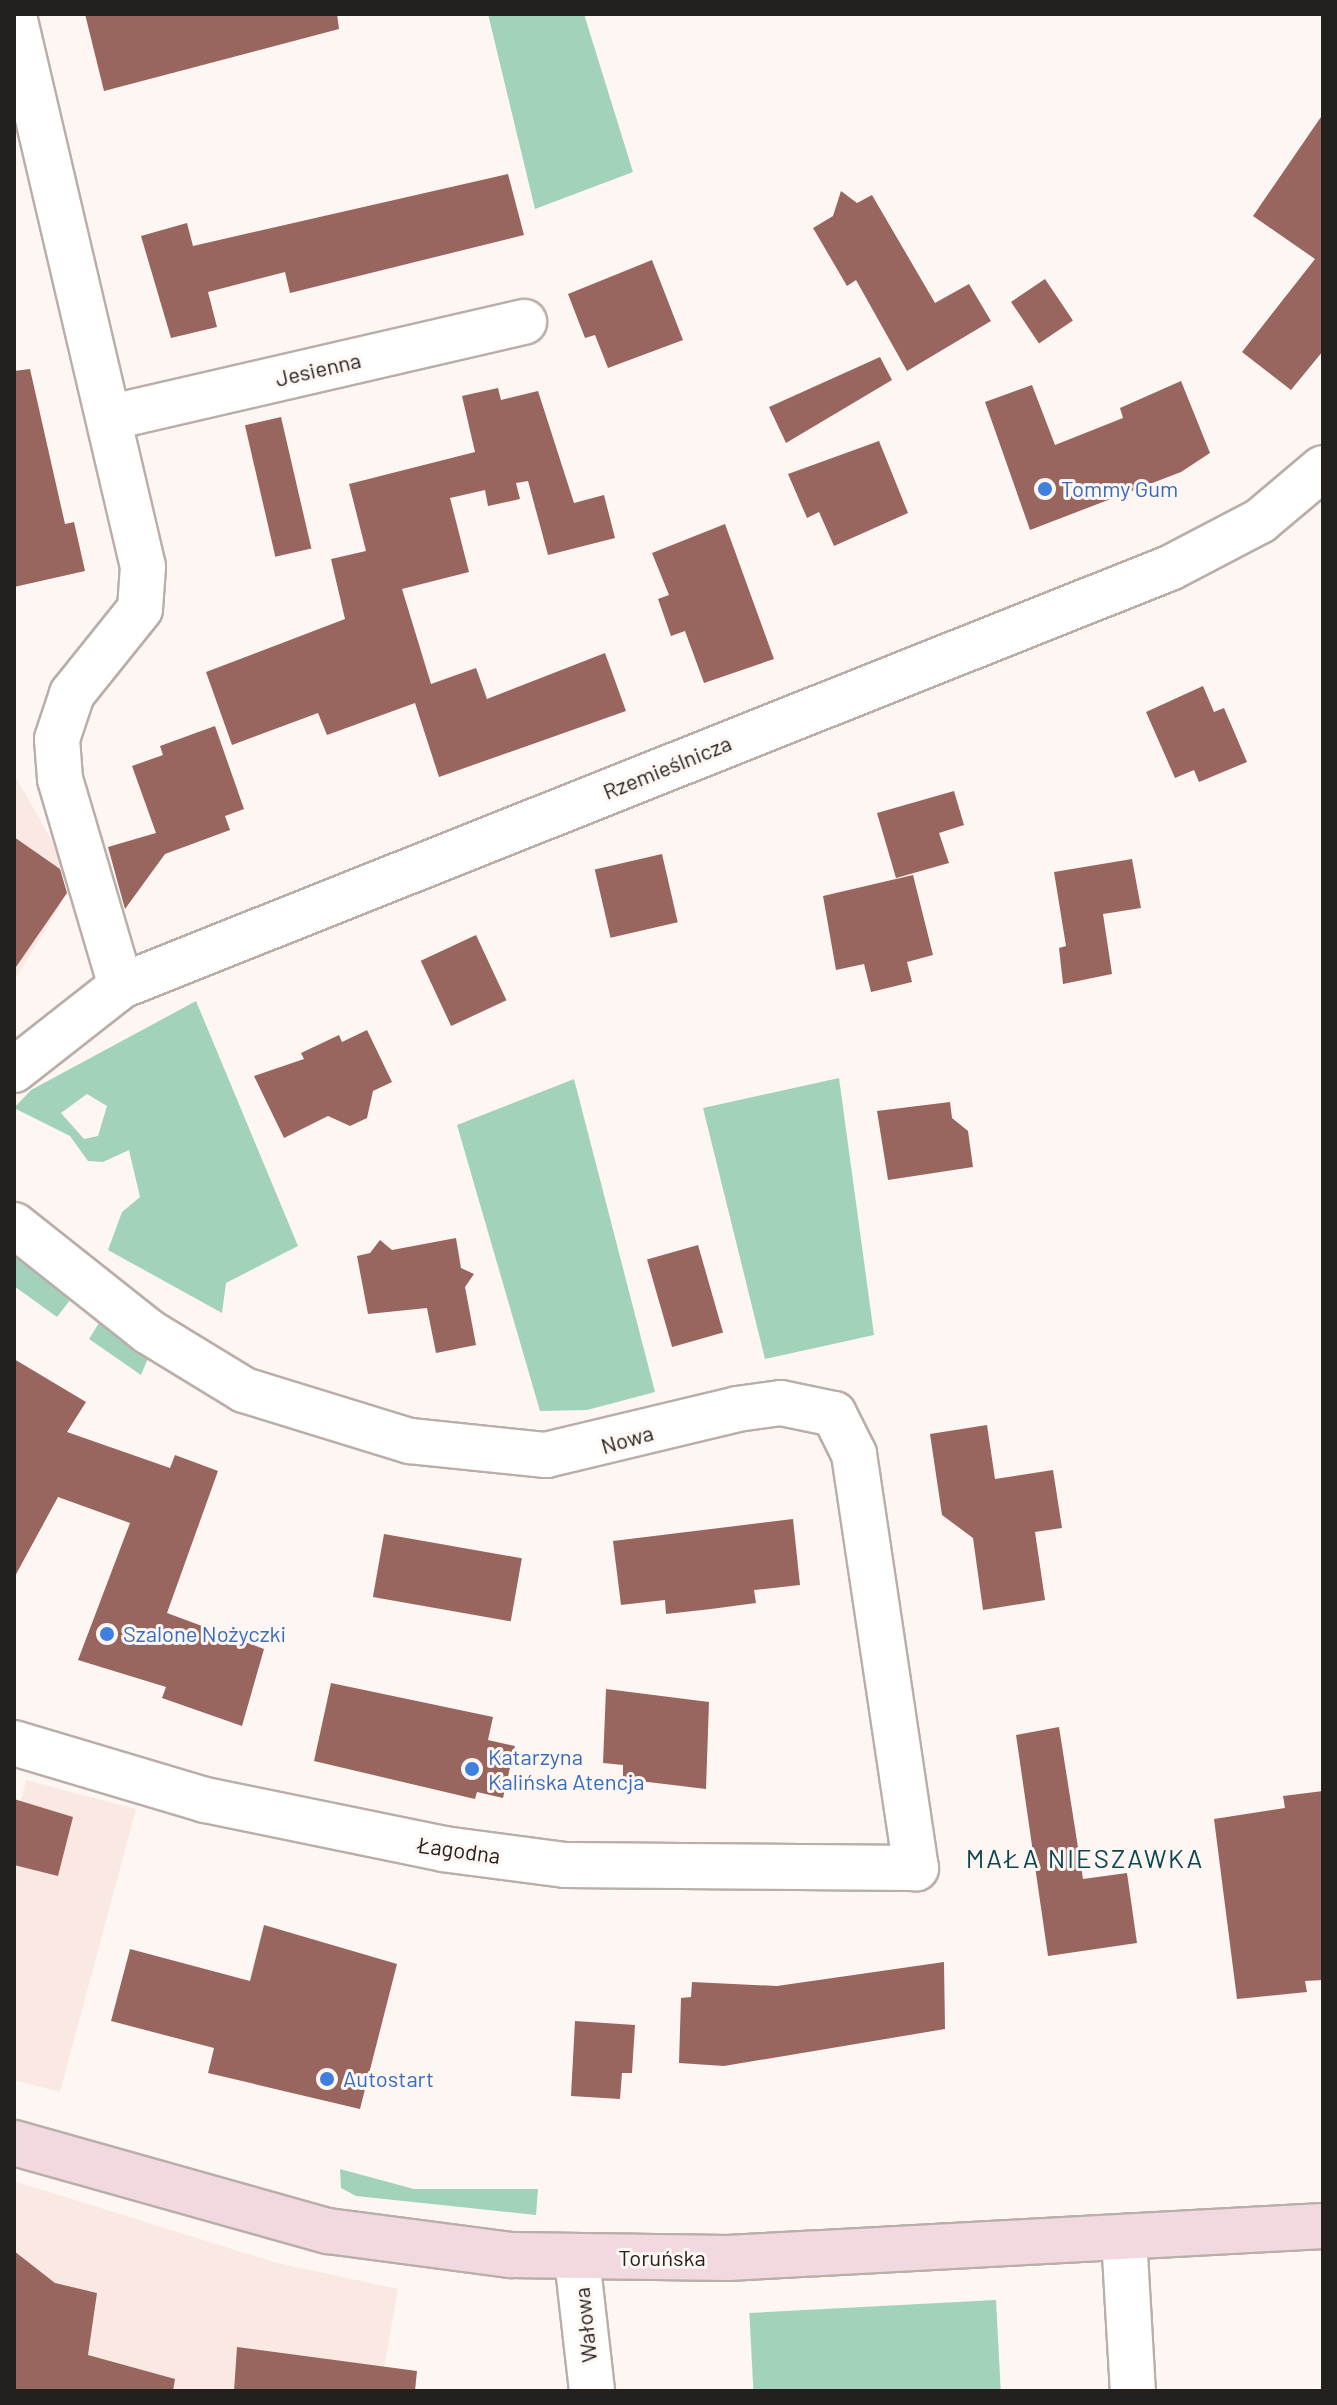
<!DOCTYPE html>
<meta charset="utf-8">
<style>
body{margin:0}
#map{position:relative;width:1337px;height:2405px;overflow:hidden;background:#fdf6f3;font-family:Barlow,sans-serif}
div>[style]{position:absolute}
.built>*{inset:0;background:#f9e9e2}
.green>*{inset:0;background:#a3d2ba;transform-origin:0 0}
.building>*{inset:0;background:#99655f;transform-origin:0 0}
.roads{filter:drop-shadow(2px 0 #baaea9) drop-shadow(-2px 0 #baaea9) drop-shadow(0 2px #baaea9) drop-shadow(0 -2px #baaea9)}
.minor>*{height:44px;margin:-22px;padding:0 22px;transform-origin:22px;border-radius:22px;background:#fff}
.secondary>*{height:44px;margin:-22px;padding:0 22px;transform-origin:22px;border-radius:22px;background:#f2d9df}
.dots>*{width:22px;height:22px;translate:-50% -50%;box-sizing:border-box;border:4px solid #fdf6f3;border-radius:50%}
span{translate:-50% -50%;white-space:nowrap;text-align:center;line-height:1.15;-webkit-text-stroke:6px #fdf6f3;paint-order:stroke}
.street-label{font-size:22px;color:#24201e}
.shop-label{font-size:22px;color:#366cbe}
.left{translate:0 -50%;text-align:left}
.quarter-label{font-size:26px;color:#0a4752;letter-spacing:2px}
.frame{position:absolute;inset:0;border:16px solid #24201e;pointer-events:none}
</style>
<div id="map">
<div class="built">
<i style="clip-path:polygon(14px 774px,64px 862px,60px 906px,14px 981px)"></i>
<i style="clip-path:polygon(26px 1780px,136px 1809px,60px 2092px,14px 2080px,14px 1827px)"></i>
<i style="clip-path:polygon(14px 2181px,277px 2263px,398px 2289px,380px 2391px,14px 2391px)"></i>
</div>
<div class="green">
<i style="clip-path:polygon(488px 14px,584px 14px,633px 172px,535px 209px)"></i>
<i style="clip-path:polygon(evenodd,196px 1001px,298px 1246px,226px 1283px,222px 1313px,108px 1250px,122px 1212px,140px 1197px,129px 1150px,103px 1162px,88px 1161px,70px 1136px,14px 1108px,31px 1090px,196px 1001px,87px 1094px,107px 1106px,98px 1136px,84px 1139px,61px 1113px,87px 1094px)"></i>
<i style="clip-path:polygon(839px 1078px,874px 1335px,765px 1359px,703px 1108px)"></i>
<i style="clip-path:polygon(574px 1079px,655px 1392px,587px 1410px,540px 1411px,457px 1125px)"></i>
<i style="clip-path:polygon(14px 1249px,74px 1295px,57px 1317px,14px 1286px)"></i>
<i style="clip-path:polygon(104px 1315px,151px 1351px,141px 1375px,89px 1339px)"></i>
<i style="clip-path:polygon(340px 2169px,414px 2189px,538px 2189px,536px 2215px,356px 2196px,341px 2188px)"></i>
<i style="left:996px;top:2300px;width:91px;height:247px;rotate:87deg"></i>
</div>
<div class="building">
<i style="clip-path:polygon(85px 14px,337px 14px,339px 29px,104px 91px)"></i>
<i style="clip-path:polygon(1323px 114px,1323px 351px,1291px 390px,1242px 352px,1315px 259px,1253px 216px)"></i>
<i style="clip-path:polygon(508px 174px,524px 235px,290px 293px,285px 272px,208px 292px,217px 327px,171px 338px,141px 236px,187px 223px,193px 246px)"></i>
<i style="clip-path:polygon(841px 191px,857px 203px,872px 195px,935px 303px,969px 284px,991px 321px,907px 371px,856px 280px,847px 286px,813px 228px,833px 216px)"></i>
<i style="clip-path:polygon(652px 260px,683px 340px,608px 368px,595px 335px,585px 338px,568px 294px)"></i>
<i style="left:1045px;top:279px;width:50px;height:41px;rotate:56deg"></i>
<i style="clip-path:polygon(880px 357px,892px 380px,786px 443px,769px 407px)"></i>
<i style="clip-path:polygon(30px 369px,65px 524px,74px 522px,85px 571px,14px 587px,14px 371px)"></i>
<i style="clip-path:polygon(1181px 381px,1210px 453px,1181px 472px,1030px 530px,985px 402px,1032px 385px,1055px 445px,1123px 418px,1120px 408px)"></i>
<i style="clip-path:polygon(498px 388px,501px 400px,538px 391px,574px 503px,604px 495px,615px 538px,548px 555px,528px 481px,516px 483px,520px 499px,488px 506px,485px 490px,450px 498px,469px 572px,402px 589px,431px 684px,476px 668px,487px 699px,605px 653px,626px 711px,439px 777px,415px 703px,327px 735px,318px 713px,232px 745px,206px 672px,345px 619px,331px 559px,366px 551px,349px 484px,475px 452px,462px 396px)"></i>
<i style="left:281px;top:417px;width:135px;height:37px;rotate:77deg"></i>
<i style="clip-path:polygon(879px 441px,908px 513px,834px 546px,819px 512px,807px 518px,788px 474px)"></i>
<i style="clip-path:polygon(725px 524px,774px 659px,704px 683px,685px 631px,671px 636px,658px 599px,669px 595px,652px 553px)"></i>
<i style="clip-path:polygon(1203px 686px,1214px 712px,1224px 708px,1247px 762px,1199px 782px,1194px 770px,1175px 778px,1146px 712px)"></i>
<i style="clip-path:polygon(215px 726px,244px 809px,225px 816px,230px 830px,165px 854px,125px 909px,108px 847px,156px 833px,132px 766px,163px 755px,160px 746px)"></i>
<i style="clip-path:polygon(954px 791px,964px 825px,939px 833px,949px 863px,896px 878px,877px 813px)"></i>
<i style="clip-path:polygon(14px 837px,60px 869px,67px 893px,14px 970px)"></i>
<i style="left:662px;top:854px;width:70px;height:69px;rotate:77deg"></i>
<i style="clip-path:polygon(1132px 859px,1141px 908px,1103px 914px,1112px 974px,1063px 984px,1059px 948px,1066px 946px,1054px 872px)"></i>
<i style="clip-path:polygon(913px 875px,933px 955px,907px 962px,912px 982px,871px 992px,864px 964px,836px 970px,823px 896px)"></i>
<i style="left:476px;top:935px;width:72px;height:61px;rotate:65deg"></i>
<i style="clip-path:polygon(367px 1030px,392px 1082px,373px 1091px,367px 1118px,350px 1126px,328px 1116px,284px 1138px,254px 1076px,304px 1059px,301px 1053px,339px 1035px,342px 1042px)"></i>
<i style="clip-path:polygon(950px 1102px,952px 1118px,968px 1131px,973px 1167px,888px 1180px,877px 1111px)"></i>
<i style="clip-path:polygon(456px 1238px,461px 1268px,474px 1274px,465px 1287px,476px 1345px,436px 1353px,427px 1308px,368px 1314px,357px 1256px,370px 1253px,380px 1240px,392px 1250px)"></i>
<i style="left:698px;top:1245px;width:91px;height:53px;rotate:74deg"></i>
<i style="clip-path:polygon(14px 1359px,86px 1402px,67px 1432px,170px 1468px,175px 1455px,218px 1471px,167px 1613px,264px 1649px,242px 1726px,162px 1698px,166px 1687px,78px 1660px,130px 1523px,58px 1497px,14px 1578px)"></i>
<i style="clip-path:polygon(987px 1425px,995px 1479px,1053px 1470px,1062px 1528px,1035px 1532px,1045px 1600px,983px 1610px,973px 1538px,942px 1515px,930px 1434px)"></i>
<i style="clip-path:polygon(793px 1519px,800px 1585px,754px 1590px,756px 1603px,711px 1609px,666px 1614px,665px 1600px,621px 1605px,613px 1541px)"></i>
<i style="left:384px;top:1534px;width:140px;height:64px;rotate:10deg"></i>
<i style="clip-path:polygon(331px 1683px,493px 1717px,488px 1740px,515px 1746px,503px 1798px,477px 1792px,475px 1799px,314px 1761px)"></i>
<i style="clip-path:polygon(606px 1689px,709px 1702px,706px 1789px,623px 1779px,623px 1765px,603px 1763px)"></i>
<i style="clip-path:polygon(1059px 1727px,1083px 1879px,1127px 1873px,1137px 1943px,1048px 1956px,1016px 1735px)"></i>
<i style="clip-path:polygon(1323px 1791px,1323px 1980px,1305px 1981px,1307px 1992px,1237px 1999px,1214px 1819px,1285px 1808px,1283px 1796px)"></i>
<i style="clip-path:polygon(14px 1799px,73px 1817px,58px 1876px,14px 1865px)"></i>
<i style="clip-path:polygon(264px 1925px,397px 1964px,360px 2109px,208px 2073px,214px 2048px,111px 2021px,130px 1949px,250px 1981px)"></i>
<i style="clip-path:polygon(944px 1962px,945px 2029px,724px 2066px,679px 2063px,681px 1998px,691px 1997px,692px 1982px,777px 1986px)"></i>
<i style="clip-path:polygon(575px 2021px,635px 2025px,632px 2073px,622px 2073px,620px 2099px,571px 2096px)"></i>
<i style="clip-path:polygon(14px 2251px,55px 2283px,97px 2293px,88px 2355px,175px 2379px,173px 2391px,14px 2391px)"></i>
<i style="clip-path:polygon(237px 2347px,417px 2371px,415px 2391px,234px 2391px)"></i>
</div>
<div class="roads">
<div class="minor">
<i style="left:14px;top:16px;width:566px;rotate:76.82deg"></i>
<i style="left:143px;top:567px;width:42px;rotate:94.1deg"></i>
<i style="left:140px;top:609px;width:109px;rotate:128.7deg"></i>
<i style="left:72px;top:694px;width:47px;rotate:108.4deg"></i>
<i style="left:57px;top:739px;width:40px;rotate:85.7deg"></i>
<i style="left:60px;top:779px;width:216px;rotate:73.6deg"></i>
<i style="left:112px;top:417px;width:423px;rotate:-13deg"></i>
<i style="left:14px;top:1070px;width:136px;rotate:-38.1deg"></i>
<i style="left:121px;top:986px;width:1129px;rotate:-21.73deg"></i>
<i style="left:1170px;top:568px;width:102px;rotate:-27.6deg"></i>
<i style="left:1260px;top:521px;width:82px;rotate:-40.1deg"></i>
<i style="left:14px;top:1225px;width:172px;rotate:38.4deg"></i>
<i style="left:149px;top:1332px;width:111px;rotate:31.4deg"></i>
<i style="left:244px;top:1390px;width:174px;rotate:17.1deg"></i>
<i style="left:410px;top:1441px;width:137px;rotate:5.9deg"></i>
<i style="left:546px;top:1455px;width:196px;rotate:-13.5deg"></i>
<i style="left:737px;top:1409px;width:44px;rotate:-7.8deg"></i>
<i style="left:781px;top:1403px;width:54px;rotate:11.7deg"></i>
<i style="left:834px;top:1414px;width:45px;rotate:63.4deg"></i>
<i style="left:854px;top:1454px;width:419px;rotate:81.5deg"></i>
<i style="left:916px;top:1868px;width:351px;rotate:-179.5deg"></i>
<i style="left:565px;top:1865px;width:122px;rotate:-172.5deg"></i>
<i style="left:444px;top:1849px;width:244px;rotate:-168.4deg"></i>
<i style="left:205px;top:1800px;width:199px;rotate:-163.4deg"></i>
<i style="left:1124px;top:2237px;width:154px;rotate:86.7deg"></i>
<i style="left:577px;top:2259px;width:133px;rotate:83.5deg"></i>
</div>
<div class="secondary">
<i style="left:14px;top:2143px;width:326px;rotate:15.7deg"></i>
<i style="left:328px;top:2231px;width:185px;rotate:7.5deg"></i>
<i style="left:511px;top:2255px;width:217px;rotate:0.8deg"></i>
<i style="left:728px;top:2258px;width:596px;rotate:-3.08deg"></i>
</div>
</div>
<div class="dots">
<i style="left:1045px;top:489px;background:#3f7fe0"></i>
<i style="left:107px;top:1634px;background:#3f7fe0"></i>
<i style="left:472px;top:1769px;background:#3f7fe0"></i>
<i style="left:327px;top:2079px;background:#3f7fe0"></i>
</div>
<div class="street-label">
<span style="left:318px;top:369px;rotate:-13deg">Jesienna</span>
<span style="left:667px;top:767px;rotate:-22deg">Rzemieślnicza</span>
<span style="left:627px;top:1439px;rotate:-16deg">Nowa</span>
<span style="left:459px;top:1850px;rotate:8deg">Łagodna</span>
<span style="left:662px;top:2258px">Toruńska</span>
<span style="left:585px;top:2325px;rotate:-96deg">Wałowa</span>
</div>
<div class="shop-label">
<span class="left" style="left:1061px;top:489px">Tommy Gum</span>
<span class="left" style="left:123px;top:1634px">Szalone Nożyczki</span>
<span class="left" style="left:488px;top:1769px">Katarzyna<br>Kalińska Atencja</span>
<span class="left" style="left:343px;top:2079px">Autostart</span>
</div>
<div class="quarter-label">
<span style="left:1085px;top:1858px">MAŁA NIESZAWKA</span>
</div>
<div class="frame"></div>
</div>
